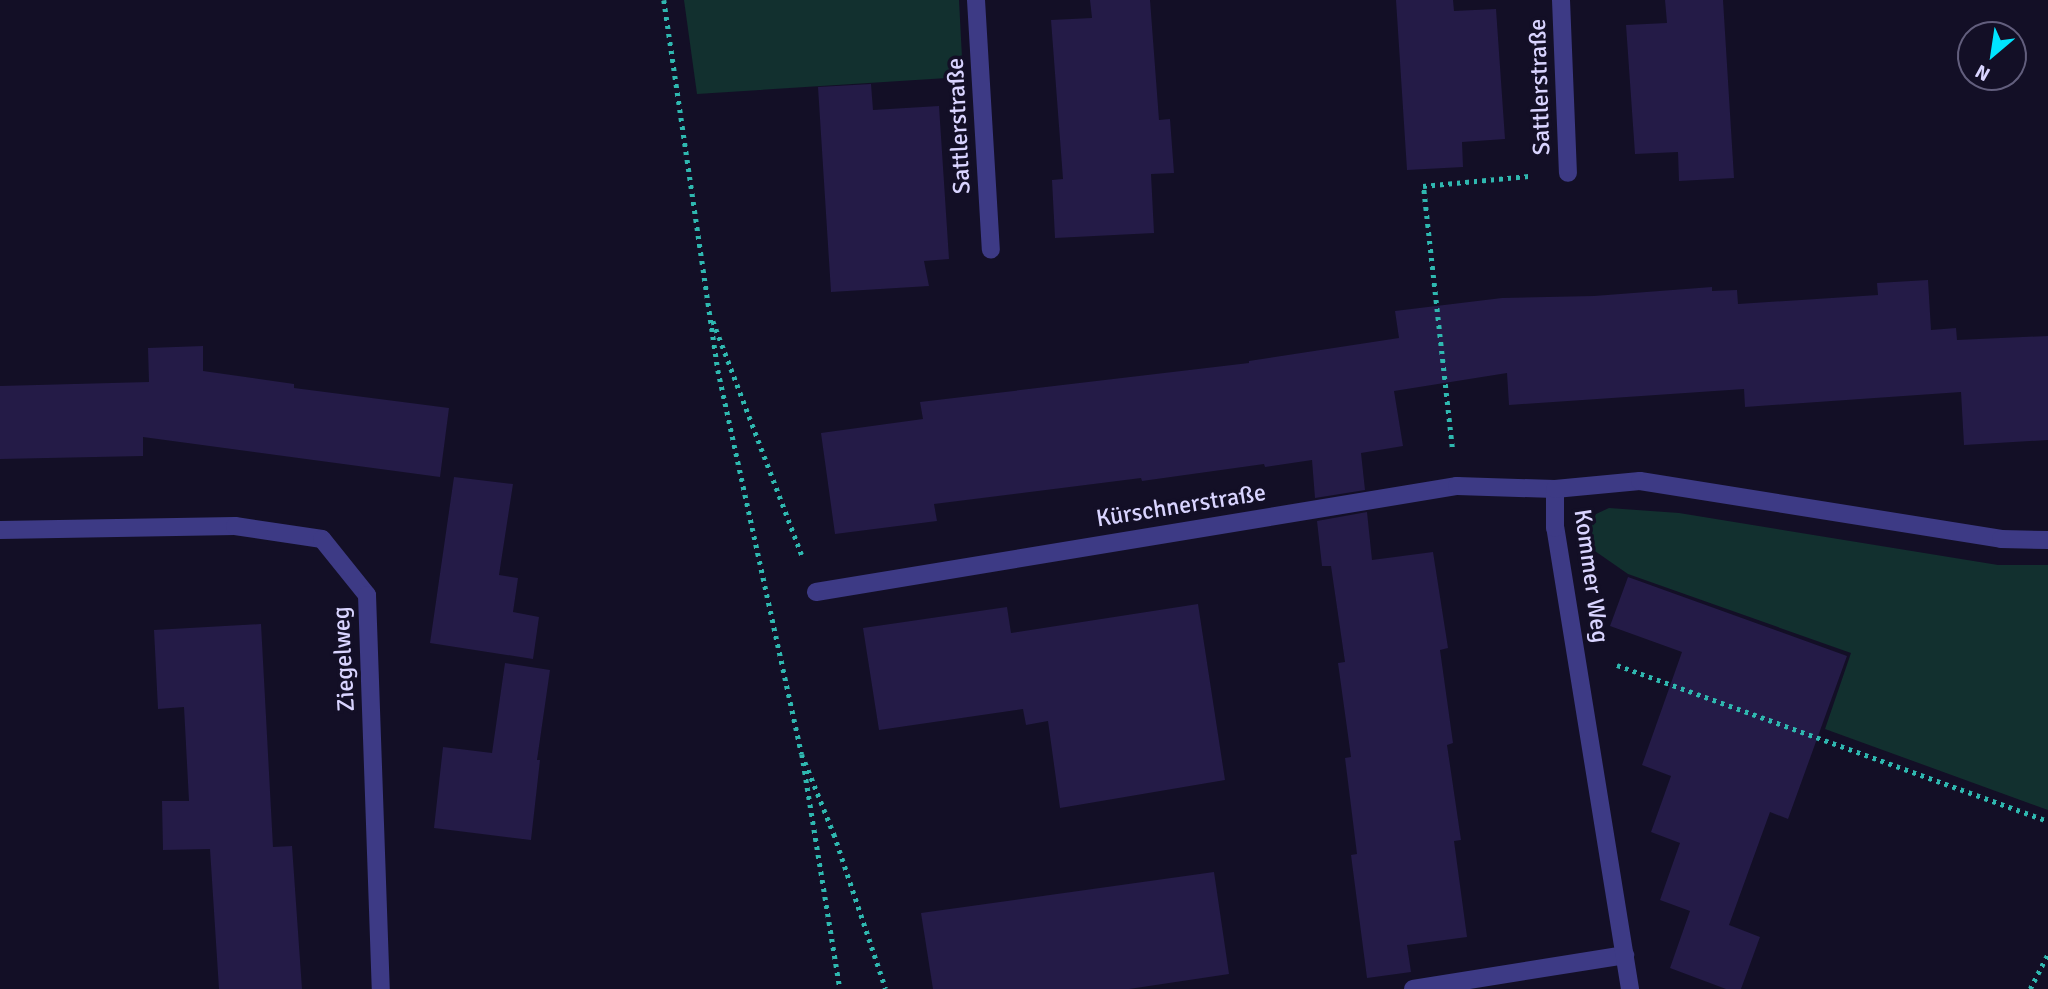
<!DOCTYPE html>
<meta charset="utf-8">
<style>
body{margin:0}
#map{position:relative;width:2048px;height:989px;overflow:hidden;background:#130f26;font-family:Signika,sans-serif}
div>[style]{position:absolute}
.green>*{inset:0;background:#12302f}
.building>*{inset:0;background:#241b47}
.path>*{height:4.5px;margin-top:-2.25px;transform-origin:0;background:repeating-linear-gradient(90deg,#2fb8b0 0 3.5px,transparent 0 8.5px)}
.minor>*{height:18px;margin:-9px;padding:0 9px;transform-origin:9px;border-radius:9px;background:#3d3a85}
span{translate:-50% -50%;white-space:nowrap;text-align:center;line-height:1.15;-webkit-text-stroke:7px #130f26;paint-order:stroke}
.street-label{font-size:24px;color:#d9d4ff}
.north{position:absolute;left:1957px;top:21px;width:70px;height:70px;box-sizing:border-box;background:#130f26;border:2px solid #625e7d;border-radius:50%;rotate:209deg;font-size:19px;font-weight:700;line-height:28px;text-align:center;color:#d9d4ff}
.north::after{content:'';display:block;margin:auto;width:24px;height:32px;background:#00e5ff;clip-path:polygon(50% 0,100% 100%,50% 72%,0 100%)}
</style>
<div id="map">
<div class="green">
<i style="clip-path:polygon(684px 0,959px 0,963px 77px,697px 94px)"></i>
<i style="clip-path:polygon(1609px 508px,1679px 513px,1998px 565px,2048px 565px,2048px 810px,1825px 729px,1851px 653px,1628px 574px,1592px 549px,1591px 527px,1596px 514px)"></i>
</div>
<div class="building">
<i style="clip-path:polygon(1090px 0,1150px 0,1159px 120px,1170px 119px,1174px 173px,1151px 174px,1154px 233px,1055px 238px,1052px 180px,1063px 179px,1051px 20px,1092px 18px)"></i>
<i style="clip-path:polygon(1396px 0,1453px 0,1454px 11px,1496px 9px,1505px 139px,1462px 142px,1463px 167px,1407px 170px)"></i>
<i style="clip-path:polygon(1665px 0,1723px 0,1734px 178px,1679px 181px,1678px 152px,1635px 154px,1626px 25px,1667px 23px)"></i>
<i style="clip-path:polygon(871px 84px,873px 110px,939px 106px,949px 259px,924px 261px,929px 286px,831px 292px,818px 87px)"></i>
<i style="clip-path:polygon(1928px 280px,1931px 330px,1956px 328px,1957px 340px,2048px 336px,2048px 440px,1964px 445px,1961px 392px,1745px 407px,1744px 389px,1509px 405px,1507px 373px,1394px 391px,1403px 446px,1361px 453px,1365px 490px,1315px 498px,1312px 460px,1265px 467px,1264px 464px,1142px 481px,1141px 478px,934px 504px,937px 521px,835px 534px,821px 433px,923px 419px,920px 402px,1249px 363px,1249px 361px,1399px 338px,1395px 311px,1502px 298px,1594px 296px,1712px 287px,1712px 291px,1737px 290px,1738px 304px,1878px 295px,1877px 283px)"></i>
<i style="clip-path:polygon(203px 346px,203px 371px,294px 384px,294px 388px,449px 408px,440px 477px,143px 437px,143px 456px,0 459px,0 386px,149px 382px,148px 348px)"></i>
<i style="clip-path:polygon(454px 477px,513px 484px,499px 575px,518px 578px,513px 612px,539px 617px,533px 659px,430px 643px)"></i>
<i style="clip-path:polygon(1367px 512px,1372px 560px,1433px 552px,1448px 648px,1440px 650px,1453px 743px,1447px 745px,1461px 840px,1454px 841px,1467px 937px,1407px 945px,1411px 972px,1367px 978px,1351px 855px,1357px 854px,1345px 758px,1351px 757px,1338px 663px,1345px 662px,1331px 566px,1322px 566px,1317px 521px)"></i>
<i style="clip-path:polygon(1628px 577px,1847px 656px,1788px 819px,1770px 812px,1729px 925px,1760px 937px,1741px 989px,1726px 989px,1670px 968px,1690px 911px,1660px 900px,1680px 843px,1651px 832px,1671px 776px,1642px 765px,1682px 652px,1610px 626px)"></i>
<i style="clip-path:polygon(1198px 604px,1225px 780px,1060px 808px,1048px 721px,1026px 725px,1023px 709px,879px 730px,863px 628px,1007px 607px,1011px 633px)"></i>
<i style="clip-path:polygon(261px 624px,273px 847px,292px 846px,302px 989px,219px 989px,210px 849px,163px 850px,162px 801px,189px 801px,184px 707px,158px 709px,154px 630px)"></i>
<i style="clip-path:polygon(505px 663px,550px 670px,537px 760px,540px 760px,531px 840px,434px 828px,443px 747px,492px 753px)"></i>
<i style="clip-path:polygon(1214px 872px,1229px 974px,1129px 989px,933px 989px,921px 913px)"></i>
</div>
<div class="path">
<i style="left:664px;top:0;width:374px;rotate:81.7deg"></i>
<i style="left:718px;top:370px;width:393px;rotate:77.7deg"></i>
<i style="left:802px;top:754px;width:238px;rotate:80.8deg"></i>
<i style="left:713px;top:321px;width:250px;rotate:69.2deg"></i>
<i style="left:1452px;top:447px;width:263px;rotate:-96.3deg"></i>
<i style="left:1423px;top:186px;width:106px;rotate:-5.4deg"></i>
<i style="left:1617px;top:665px;width:458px;rotate:19.9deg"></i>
<i style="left:805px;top:762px;width:78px;rotate:68.1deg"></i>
<i style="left:834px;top:834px;width:163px;rotate:71.5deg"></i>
<i style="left:2030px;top:989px;width:39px;rotate:-63deg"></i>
</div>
<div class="minor">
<i style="left:976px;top:0;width:250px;rotate:86.6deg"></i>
<i style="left:1561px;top:0;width:173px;rotate:87.7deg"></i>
<i style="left:0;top:530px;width:235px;rotate:-1deg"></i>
<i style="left:235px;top:526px;width:88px;rotate:8.5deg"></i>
<i style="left:322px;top:539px;width:72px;rotate:51.2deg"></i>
<i style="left:367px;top:595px;width:394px;rotate:88deg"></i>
<i style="left:816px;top:592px;width:650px;rotate:-9.39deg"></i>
<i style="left:1457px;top:486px;width:98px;rotate:1.8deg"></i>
<i style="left:1413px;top:989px;width:215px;rotate:-9.1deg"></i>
<i style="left:1630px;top:989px;width:467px;rotate:-99.2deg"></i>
<i style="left:1555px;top:528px;width:39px;rotate:-90deg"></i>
<i style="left:1555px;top:489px;width:85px;rotate:-5.4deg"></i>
<i style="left:1640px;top:481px;width:366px;rotate:9.1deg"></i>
<i style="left:2001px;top:539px;width:47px;rotate:1.2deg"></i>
</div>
<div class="street-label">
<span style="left:1540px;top:87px;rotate:-92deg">Sattlerstraße</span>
<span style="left:959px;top:126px;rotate:-93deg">Sattlerstraße</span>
<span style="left:1181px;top:506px;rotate:-9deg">Kürschnerstraße</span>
<span style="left:1591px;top:576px;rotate:82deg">Kommer Weg</span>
<span style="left:344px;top:659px;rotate:-93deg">Ziegelweg</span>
</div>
<div class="north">N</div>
</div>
